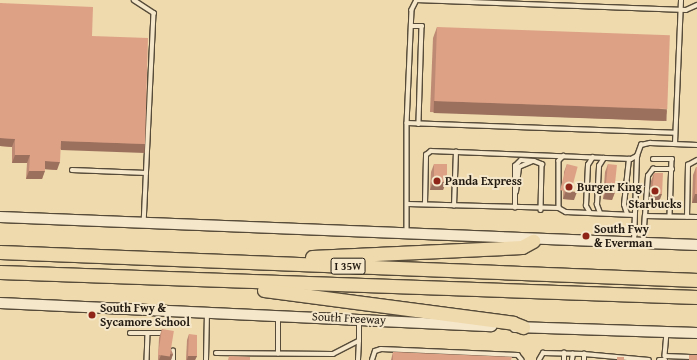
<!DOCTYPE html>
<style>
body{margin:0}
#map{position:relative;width:697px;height:360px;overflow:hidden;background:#efdaad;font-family:"Gentium Book Plus",serif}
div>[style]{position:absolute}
.roads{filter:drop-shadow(1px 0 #564b39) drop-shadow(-1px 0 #564b39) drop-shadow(0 1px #564b39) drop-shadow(0 -1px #564b39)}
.service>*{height:3.5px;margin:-1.75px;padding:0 1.75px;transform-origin:1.75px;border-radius:1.75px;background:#f5e7ca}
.secondary>*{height:10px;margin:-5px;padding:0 5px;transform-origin:5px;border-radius:5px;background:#f5e7ca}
.motorway>*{height:13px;margin:-6.5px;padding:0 6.5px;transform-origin:6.5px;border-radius:6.5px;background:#efdaad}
.wall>*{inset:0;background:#be8a73}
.shaded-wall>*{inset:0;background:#9b715e;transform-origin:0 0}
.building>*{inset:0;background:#dda186;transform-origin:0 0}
.dots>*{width:11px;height:11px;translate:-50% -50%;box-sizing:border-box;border:2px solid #f5e7ca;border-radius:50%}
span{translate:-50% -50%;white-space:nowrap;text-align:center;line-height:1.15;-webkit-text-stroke:4px #f5e7ca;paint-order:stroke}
.shield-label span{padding:1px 3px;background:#f5e7ca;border:1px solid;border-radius:3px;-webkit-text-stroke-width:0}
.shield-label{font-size:11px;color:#231b12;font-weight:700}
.poi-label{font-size:12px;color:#231b12;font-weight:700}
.left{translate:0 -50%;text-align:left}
.street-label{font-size:12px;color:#231b12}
</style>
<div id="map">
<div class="roads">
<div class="service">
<i style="left:134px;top:0;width:24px;rotate:33deg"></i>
<i style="left:154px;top:13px;width:209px;rotate:92.7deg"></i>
<i style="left:416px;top:0;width:270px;rotate:2.1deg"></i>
<i style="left:686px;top:10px;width:12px;rotate:-24deg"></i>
<i style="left:416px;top:2px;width:9px;rotate:117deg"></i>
<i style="left:412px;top:10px;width:113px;rotate:92.5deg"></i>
<i style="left:407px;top:123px;width:268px;rotate:2.1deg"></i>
<i style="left:411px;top:26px;width:11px"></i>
<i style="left:422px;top:26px;width:98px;rotate:91.8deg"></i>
<i style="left:407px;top:123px;width:109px;rotate:90deg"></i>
<i style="left:675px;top:144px;width:144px;rotate:-87.6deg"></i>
<i style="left:564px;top:156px;width:7px;rotate:135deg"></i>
<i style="left:559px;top:161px;width:47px;rotate:90deg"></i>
<i style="left:559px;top:208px;width:8px;rotate:30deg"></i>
<i style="left:566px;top:212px;width:68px;rotate:2.5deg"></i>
<i style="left:653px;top:159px;width:19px"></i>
<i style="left:672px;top:159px;width:57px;rotate:92deg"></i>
<i style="left:72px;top:170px;width:74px;rotate:2.3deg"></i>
<i style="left:516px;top:192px;width:25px;rotate:-83deg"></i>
<i style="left:519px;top:167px;width:13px;rotate:-23deg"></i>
<i style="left:408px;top:204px;width:151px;rotate:1.5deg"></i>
<i style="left:425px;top:204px;width:49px;rotate:-88.8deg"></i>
<i style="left:426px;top:155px;width:6px;rotate:-39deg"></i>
<i style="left:431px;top:151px;width:200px;rotate:2.3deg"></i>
<i style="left:631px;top:159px;width:7px;rotate:-27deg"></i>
<i style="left:637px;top:156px;width:12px;rotate:-70deg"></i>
<i style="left:641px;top:145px;width:9px;rotate:-13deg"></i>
<i style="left:650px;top:143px;width:47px;rotate:2.4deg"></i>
<i style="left:454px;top:206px;width:54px;rotate:-87.9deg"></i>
<i style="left:515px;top:208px;width:42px;rotate:-90deg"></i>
<i style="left:515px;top:166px;width:8px;rotate:-45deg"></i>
<i style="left:521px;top:160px;width:13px;rotate:4deg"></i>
<i style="left:534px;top:161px;width:9px;rotate:21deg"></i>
<i style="left:542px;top:164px;width:46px;rotate:91.2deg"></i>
<i style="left:590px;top:213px;width:8px;rotate:-120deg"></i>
<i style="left:586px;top:206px;width:41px;rotate:-87.2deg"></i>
<i style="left:588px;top:165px;width:9px;rotate:-58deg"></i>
<i style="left:600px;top:213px;width:9px;rotate:-111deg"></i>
<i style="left:597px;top:205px;width:39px;rotate:-87deg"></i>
<i style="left:599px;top:166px;width:9px;rotate:-58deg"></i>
<i style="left:627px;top:214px;width:9px;rotate:-108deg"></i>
<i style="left:624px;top:205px;width:46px;rotate:-83.8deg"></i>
<i style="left:645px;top:216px;width:40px;rotate:-85.7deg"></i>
<i style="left:648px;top:176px;width:9px;rotate:-54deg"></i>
<i style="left:653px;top:169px;width:19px"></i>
<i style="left:687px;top:217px;width:52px;rotate:-88.9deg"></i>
<i style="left:688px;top:165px;width:10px;rotate:-29deg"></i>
<i style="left:634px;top:242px;width:86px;rotate:-88deg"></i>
<i style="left:643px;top:242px;width:26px;rotate:-86deg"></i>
<i style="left:645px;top:216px;width:52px;rotate:1.1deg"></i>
<i style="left:130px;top:333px;width:18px"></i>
<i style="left:148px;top:333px;width:27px;rotate:92deg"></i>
<i style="left:148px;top:333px;width:17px"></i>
<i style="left:667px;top:333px;width:23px;rotate:95deg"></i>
<i style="left:665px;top:356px;width:32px;rotate:2deg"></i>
<i style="left:216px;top:353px;width:117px;rotate:0.5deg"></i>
<i style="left:333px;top:354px;width:29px;rotate:-27deg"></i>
<i style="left:359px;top:341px;width:19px;rotate:-90deg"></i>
<i style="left:278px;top:354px;width:36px;rotate:-90deg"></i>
<i style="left:173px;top:360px;width:9px;rotate:-90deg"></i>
<i style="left:206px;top:360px;width:47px;rotate:-88.8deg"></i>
<i style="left:358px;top:360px;width:19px;rotate:-87deg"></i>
<i style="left:372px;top:360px;width:9px;rotate:-72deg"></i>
<i style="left:375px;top:351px;width:6px;rotate:-18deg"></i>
<i style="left:381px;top:349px;width:137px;rotate:2.5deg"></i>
<i style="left:518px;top:355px;width:6px;rotate:51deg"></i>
<i style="left:539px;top:360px;width:8px;rotate:-60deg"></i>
<i style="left:543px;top:353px;width:41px;rotate:1.4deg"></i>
<i style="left:564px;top:360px;width:7px;rotate:-90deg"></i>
<i style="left:572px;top:360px;width:6px;rotate:-81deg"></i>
<i style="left:584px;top:360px;width:6px;rotate:-90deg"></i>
<i style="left:584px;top:354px;width:65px;rotate:5.3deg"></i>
<i style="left:659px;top:360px;width:6px"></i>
</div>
<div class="secondary">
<i style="left:0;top:217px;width:698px;rotate:2.3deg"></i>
<i style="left:0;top:303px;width:492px;rotate:2.7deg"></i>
<i style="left:515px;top:327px;width:182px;rotate:1.9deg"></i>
</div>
<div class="motorway">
<i style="left:0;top:252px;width:698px;rotate:2.3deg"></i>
<i style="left:312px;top:257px;width:210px;rotate:-2.7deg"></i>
<i style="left:522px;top:247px;width:13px;rotate:-29deg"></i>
<i style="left:0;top:272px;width:697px;rotate:2.05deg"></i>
<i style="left:264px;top:290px;width:251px;rotate:7.5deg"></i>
<i style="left:513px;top:323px;width:11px;rotate:22deg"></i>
</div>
</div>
<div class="wall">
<i style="clip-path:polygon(0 3px,92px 36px,145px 144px,142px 152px,60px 149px,57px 170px,45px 169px,42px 179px,26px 179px,27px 163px,12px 163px,12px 147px,0 146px)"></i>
<i style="clip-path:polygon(437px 27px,667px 111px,664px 121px,430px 112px,433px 38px)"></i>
<i style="clip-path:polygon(434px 164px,446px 182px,443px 190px,430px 190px,431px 172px)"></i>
<i style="clip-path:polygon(567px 164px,574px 200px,563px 199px,564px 172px)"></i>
<i style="clip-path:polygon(608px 164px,615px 192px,612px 200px,603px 199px,605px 172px)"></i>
<i style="clip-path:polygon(696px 167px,697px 203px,692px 203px,693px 175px)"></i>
<i style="clip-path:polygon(654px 173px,659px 202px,650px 201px,651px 181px)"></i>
<i style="clip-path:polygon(162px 329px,173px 354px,171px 360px,158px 360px,159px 338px)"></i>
<i style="clip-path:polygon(189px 334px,197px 356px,195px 360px,186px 360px,187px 340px)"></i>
<i style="clip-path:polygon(393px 352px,511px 360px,391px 360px)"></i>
</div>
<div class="shaded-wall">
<i style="left:434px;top:101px;width:233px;height:12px;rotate:2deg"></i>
<i style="clip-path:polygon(0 138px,15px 139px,12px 147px,0 146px)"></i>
<i style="left:61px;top:141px;width:84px;height:9px;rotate:2deg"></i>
<i style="clip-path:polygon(15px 155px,30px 155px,27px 163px,12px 163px)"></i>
<i style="clip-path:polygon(45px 161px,60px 162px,57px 170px,42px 169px)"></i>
<i style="clip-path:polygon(29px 171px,45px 171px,42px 179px,26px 179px)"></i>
<i style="clip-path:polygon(433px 182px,446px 182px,443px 190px,430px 190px)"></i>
<i style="clip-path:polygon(566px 191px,577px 192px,574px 200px,563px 199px)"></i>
<i style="clip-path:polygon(606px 191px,615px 192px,612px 200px,603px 199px)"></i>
<i style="clip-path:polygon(652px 193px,662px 194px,659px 202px,650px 201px)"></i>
<i style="clip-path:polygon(695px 194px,697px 194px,697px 203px,692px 203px)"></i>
<i style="clip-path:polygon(173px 354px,171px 360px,159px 360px,161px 355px)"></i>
<i style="clip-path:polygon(188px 356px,197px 356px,195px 360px,187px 360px)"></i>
</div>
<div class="building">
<i style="clip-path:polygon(0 3px,93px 7px,92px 36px,148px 38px,145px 144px,61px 141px,60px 162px,45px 161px,45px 171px,29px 171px,30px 155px,15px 155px,15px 139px,0 138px)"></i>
<i style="left:437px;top:27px;width:233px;height:74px;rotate:2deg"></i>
<i style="left:434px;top:164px;width:13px;height:18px"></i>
<i style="left:567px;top:164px;width:11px;height:27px;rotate:15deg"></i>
<i style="left:608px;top:164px;width:9px;height:27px;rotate:6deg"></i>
<i style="clip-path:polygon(696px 167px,697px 167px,697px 194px,695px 194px)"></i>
<i style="clip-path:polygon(654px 173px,663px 173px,662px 194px,652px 193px)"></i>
<i style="left:162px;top:329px;width:12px;height:26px;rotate:9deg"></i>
<i style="clip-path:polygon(189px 334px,197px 335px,197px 356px,188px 356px)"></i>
<i style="clip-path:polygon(393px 352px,512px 357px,511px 360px,393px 360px)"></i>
<i style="left:689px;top:355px;width:8px;height:5px"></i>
<i style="clip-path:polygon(229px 356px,250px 357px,250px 360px,228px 360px)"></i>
<i style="left:617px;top:357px;width:7px;height:3px"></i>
</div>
<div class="dots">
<i style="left:437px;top:181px;background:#8f2418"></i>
<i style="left:569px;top:187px;background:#8f2418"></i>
<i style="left:655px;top:191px;background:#8f2418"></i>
<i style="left:586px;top:236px;background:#8f2418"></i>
<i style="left:92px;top:315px;background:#8f2418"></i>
</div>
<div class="shield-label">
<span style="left:348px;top:266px">I 35W</span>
</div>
<div class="poi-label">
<span class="left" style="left:445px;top:181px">Panda Express</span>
<span class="left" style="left:577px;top:187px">Burger King</span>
<span style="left:655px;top:204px">Starbucks</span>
<span class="left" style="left:594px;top:236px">South Fwy<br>&amp; Everman</span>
<span class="left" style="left:100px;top:315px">South Fwy &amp;<br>Sycamore School</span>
</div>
<div class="street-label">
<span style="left:349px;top:318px;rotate:3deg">South Freeway</span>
</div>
</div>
